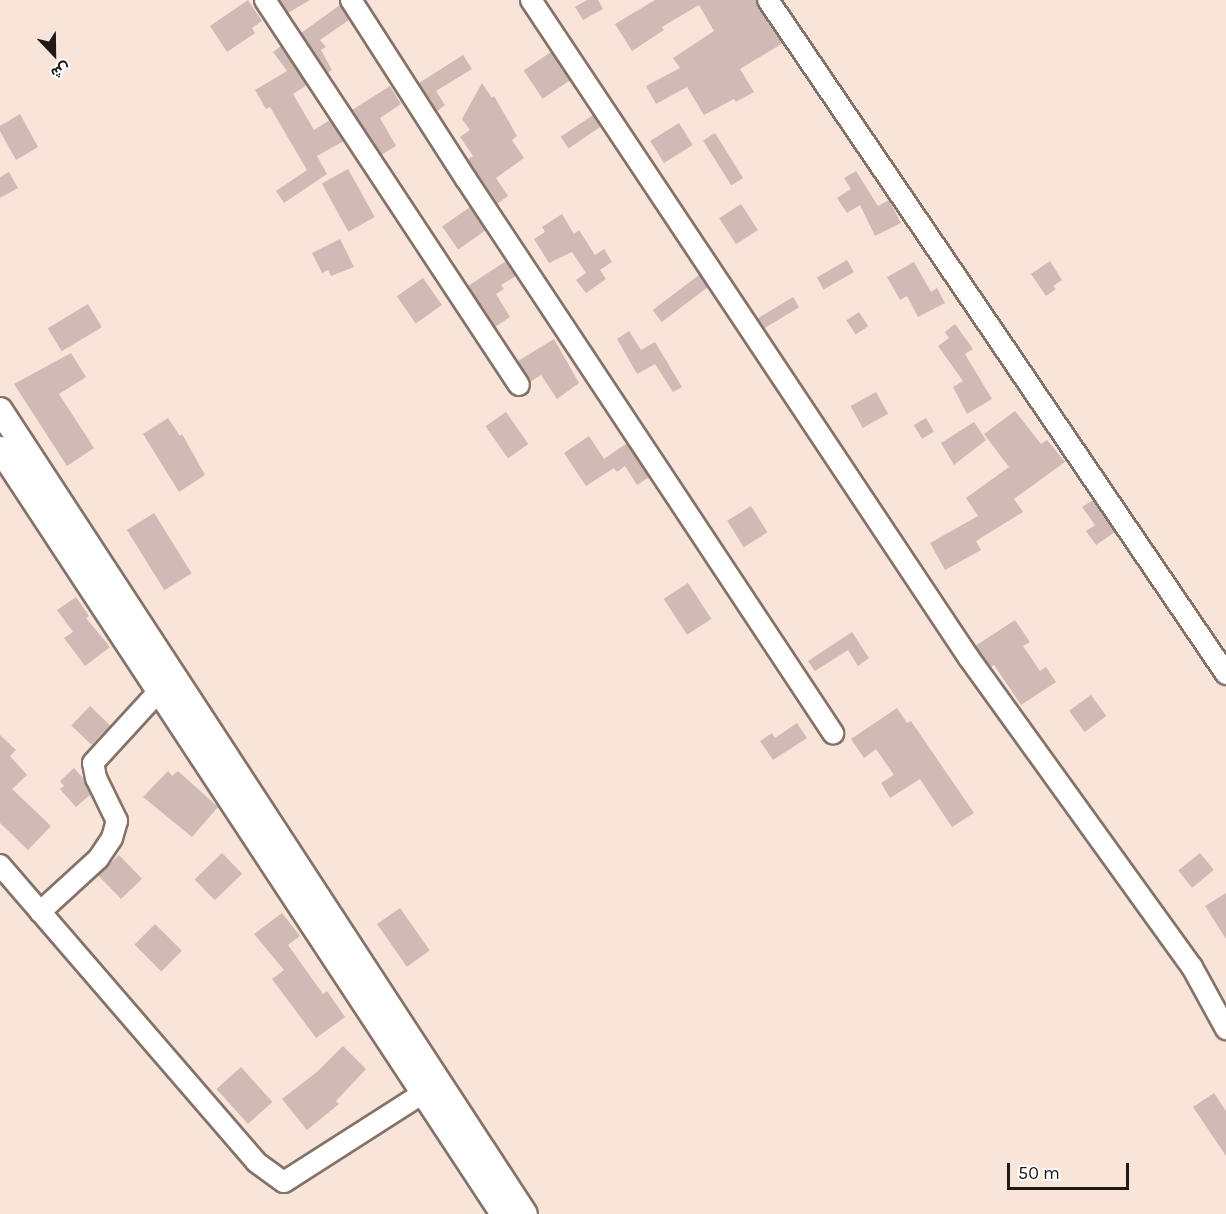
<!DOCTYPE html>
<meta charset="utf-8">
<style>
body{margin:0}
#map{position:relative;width:1226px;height:1214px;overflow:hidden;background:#f8e4d9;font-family:Karla,Vazirmatn,sans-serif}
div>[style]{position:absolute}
.building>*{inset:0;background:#d1bab6;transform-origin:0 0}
.roads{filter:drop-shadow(2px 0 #847369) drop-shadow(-2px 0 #847369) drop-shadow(0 2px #847369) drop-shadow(0 -2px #847369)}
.minor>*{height:20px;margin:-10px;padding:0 10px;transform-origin:10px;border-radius:10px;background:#fff}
.major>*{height:24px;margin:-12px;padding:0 12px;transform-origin:12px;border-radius:12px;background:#fff}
span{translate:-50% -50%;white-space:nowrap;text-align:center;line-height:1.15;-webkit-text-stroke:5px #fff;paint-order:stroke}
.north{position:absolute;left:24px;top:24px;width:60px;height:60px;-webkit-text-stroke:4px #fff;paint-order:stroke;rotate:158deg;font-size:16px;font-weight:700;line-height:24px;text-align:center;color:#201915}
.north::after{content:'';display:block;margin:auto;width:21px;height:27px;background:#201915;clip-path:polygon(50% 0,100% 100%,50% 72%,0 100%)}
.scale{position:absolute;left:1007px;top:1163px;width:122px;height:27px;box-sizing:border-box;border:3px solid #201915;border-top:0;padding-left:8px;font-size:18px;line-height:21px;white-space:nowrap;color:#201915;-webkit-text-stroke:4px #fff;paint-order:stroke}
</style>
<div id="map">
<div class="building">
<i style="clip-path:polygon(248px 0,262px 21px,252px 28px,255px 33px,227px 52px,210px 26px)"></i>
<i style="clip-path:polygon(279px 0,310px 0,288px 13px)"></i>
<i style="clip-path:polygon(587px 0,598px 0,603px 9px,583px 20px,575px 7px)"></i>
<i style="clip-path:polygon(655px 0,756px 0,783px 43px,740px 69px,754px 92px,736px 102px,734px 99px,704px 115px,687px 87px,656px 104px,646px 86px,680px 68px,673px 58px,714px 31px,699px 5px,662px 27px,664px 30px,632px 51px,615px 24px)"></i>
<i style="clip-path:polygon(340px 5px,349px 20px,320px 40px,326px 47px,321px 50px,332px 70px,328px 73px,301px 33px)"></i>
<i style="clip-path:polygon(281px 46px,307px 85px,293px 94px,314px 130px,330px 120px,344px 141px,317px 156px,327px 174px,284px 203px,276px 191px,307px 170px,270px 107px,266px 109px,255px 90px,287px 71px,273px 52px)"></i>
<i style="left:551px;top:52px;width:34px;height:33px;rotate:56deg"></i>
<i style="clip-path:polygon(463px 55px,472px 69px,436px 91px,445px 105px,437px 111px,419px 83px)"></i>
<i style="clip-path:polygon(482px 83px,492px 98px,494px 96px,517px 136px,512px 140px,524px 158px,496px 178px,508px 196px,497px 204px,468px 159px,473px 156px,460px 137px,470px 130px,462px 119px)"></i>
<i style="clip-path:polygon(390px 86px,401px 104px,380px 118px,396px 146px,381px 155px,352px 110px)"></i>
<i style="clip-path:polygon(20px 114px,38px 147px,16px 160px,0 131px,0 126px)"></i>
<i style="left:593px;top:115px;width:14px;height:39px;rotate:56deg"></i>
<i style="left:679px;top:123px;width:26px;height:34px;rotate:58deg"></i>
<i style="left:715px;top:133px;width:53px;height:14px;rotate:58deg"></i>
<i style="left:348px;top:169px;width:55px;height:30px;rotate:61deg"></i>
<i style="clip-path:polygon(856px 171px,878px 206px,889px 200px,901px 223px,875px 236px,860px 205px,847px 213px,837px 198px,851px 189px,844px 178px)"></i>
<i style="clip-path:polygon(9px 172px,18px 188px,0 198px,0 177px)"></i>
<i style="left:741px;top:204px;width:31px;height:26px;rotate:57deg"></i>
<i style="left:470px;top:207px;width:28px;height:34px;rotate:55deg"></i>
<i style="clip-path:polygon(562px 214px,574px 234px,579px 230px,595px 255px,604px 249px,612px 262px,600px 270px,606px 279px,586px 293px,576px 280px,586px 273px,572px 252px,549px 263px,534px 239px,545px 232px,542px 227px)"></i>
<i style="clip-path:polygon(340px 239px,354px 267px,331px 276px,328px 270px,322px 273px,312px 253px)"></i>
<i style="left:847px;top:260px;width:14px;height:35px;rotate:60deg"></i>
<i style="clip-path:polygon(506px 261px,516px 276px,501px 285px,504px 289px,496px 294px,510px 317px,495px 327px,468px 286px)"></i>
<i style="clip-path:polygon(1050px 261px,1062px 280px,1053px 286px,1056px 289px,1046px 296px,1031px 274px)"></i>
<i style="clip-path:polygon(914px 262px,931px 292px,937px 288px,945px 303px,918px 317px,907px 296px,900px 300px,887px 277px)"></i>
<i style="left:699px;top:275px;width:15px;height:58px;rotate:53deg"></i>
<i style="left:423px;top:278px;width:33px;height:32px;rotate:55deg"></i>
<i style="left:793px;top:297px;width:12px;height:42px;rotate:59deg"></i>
<i style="left:88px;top:304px;width:27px;height:47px;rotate:59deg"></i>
<i style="left:859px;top:312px;width:17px;height:15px;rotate:57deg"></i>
<i style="clip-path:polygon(955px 324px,973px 349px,965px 354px,992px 399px,967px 414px,953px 387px,963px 381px,938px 346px,949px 338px,945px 332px)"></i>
<i style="clip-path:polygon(629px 331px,641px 350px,655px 342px,682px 387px,673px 392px,655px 364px,637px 374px,617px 339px)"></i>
<i style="clip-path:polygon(554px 339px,579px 383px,557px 399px,541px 375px,530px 382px,518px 361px)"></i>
<i style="clip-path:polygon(71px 353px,86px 377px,59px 394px,94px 448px,67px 466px,14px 384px)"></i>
<i style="left:876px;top:392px;width:25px;height:29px;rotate:61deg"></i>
<i style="clip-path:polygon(1015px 411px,1041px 444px,1047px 440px,1065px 462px,1014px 499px,1023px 512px,976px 541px,981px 550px,945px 570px,930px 543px,978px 516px,966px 498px,1009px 467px,984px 434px)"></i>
<i style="left:506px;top:412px;width:39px;height:25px;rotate:55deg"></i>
<i style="clip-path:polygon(168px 418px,180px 436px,182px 434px,205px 475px,179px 492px,143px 434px)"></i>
<i style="left:926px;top:418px;width:16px;height:14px;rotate:60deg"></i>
<i style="clip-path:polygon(974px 422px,986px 440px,954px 465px,941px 443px)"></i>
<i style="clip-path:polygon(589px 436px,604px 459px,627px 443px,649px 477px,637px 485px,625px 466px,617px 472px,614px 468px,586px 486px,564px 453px)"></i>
<i style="clip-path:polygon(1093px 500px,1115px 532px,1096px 545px,1086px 531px,1095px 525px,1082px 507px)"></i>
<i style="left:751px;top:506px;width:31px;height:28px;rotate:58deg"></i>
<i style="left:154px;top:513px;width:71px;height:32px;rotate:58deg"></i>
<i style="left:688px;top:583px;width:43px;height:29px;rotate:57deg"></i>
<i style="clip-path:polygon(76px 597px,89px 616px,86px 618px,110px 647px,85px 666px,64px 638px,73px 632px,57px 610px)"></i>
<i style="clip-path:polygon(1015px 620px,1030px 642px,1023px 646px,1040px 671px,1046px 667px,1056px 682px,1021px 705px,994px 665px,990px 667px,975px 646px)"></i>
<i style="clip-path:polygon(852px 632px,869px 658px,858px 666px,848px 650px,815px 671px,808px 661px)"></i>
<i style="left:1091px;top:695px;width:26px;height:27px;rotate:54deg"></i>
<i style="left:90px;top:706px;width:28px;height:27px;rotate:44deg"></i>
<i style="clip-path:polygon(897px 708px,907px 723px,911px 721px,974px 813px,952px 827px,920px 779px,890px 798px,881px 783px,894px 775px,876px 749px,864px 758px,851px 739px)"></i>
<i style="clip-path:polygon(797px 723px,807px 738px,773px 760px,760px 741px,772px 733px,775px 738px)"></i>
<i style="clip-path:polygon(0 735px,16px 750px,10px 756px,27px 775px,12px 789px,51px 826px,28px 850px,0 823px)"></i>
<i style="clip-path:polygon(74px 768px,84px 779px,91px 794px,76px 807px,60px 789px,64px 786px,60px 781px)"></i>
<i style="clip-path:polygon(168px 771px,172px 776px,178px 771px,218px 807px,192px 837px,143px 797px)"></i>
<i style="left:222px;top:853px;width:29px;height:38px;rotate:46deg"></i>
<i style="left:1200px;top:853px;width:22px;height:28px;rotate:51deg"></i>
<i style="left:119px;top:855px;width:33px;height:29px;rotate:46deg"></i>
<i style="clip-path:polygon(1226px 893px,1226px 939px,1205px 906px)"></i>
<i style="left:400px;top:908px;width:52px;height:28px;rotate:55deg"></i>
<i style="clip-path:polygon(282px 913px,300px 936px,288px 945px,323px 994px,327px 991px,345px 1017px,316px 1038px,272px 979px,284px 970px,254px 934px)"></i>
<i style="left:155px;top:924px;width:38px;height:29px;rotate:45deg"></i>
<i style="clip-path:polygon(343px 1046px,366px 1069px,336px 1101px,339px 1104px,307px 1130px,282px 1099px,318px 1071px)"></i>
<i style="left:241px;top:1067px;width:47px;height:33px;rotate:48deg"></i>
<i style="clip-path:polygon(1214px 1093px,1226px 1111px,1226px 1156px,1193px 1107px)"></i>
</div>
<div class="roads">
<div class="minor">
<i style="left:265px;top:0;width:461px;rotate:56.6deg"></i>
<i style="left:351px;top:0;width:213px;rotate:57.3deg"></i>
<i style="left:466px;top:179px;width:665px;rotate:56.48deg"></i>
<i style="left:531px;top:0;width:790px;rotate:56.35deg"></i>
<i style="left:969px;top:658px;width:381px;rotate:54.2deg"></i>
<i style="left:1192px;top:967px;width:71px;rotate:61.3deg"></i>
<i style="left:768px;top:0;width:815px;rotate:55.8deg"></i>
<i style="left:0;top:865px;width:392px;rotate:49.2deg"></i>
<i style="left:256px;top:1162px;width:34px;rotate:36deg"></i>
<i style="left:284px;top:1182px;width:165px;rotate:-32.6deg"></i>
<i style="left:40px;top:912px;width:79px;rotate:-42.4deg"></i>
<i style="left:98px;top:859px;width:25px;rotate:-56deg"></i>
<i style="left:112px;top:838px;width:18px;rotate:-74deg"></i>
<i style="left:117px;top:821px;width:48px;rotate:-116deg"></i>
<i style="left:96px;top:778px;width:15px;rotate:-101deg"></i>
<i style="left:93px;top:763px;width:96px;rotate:-47.5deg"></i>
</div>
<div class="major">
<i style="left:0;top:410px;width:960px;rotate:56.86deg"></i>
<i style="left:0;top:449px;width:916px;rotate:56.67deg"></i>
</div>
</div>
<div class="north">ش</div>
<div class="scale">50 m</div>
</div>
